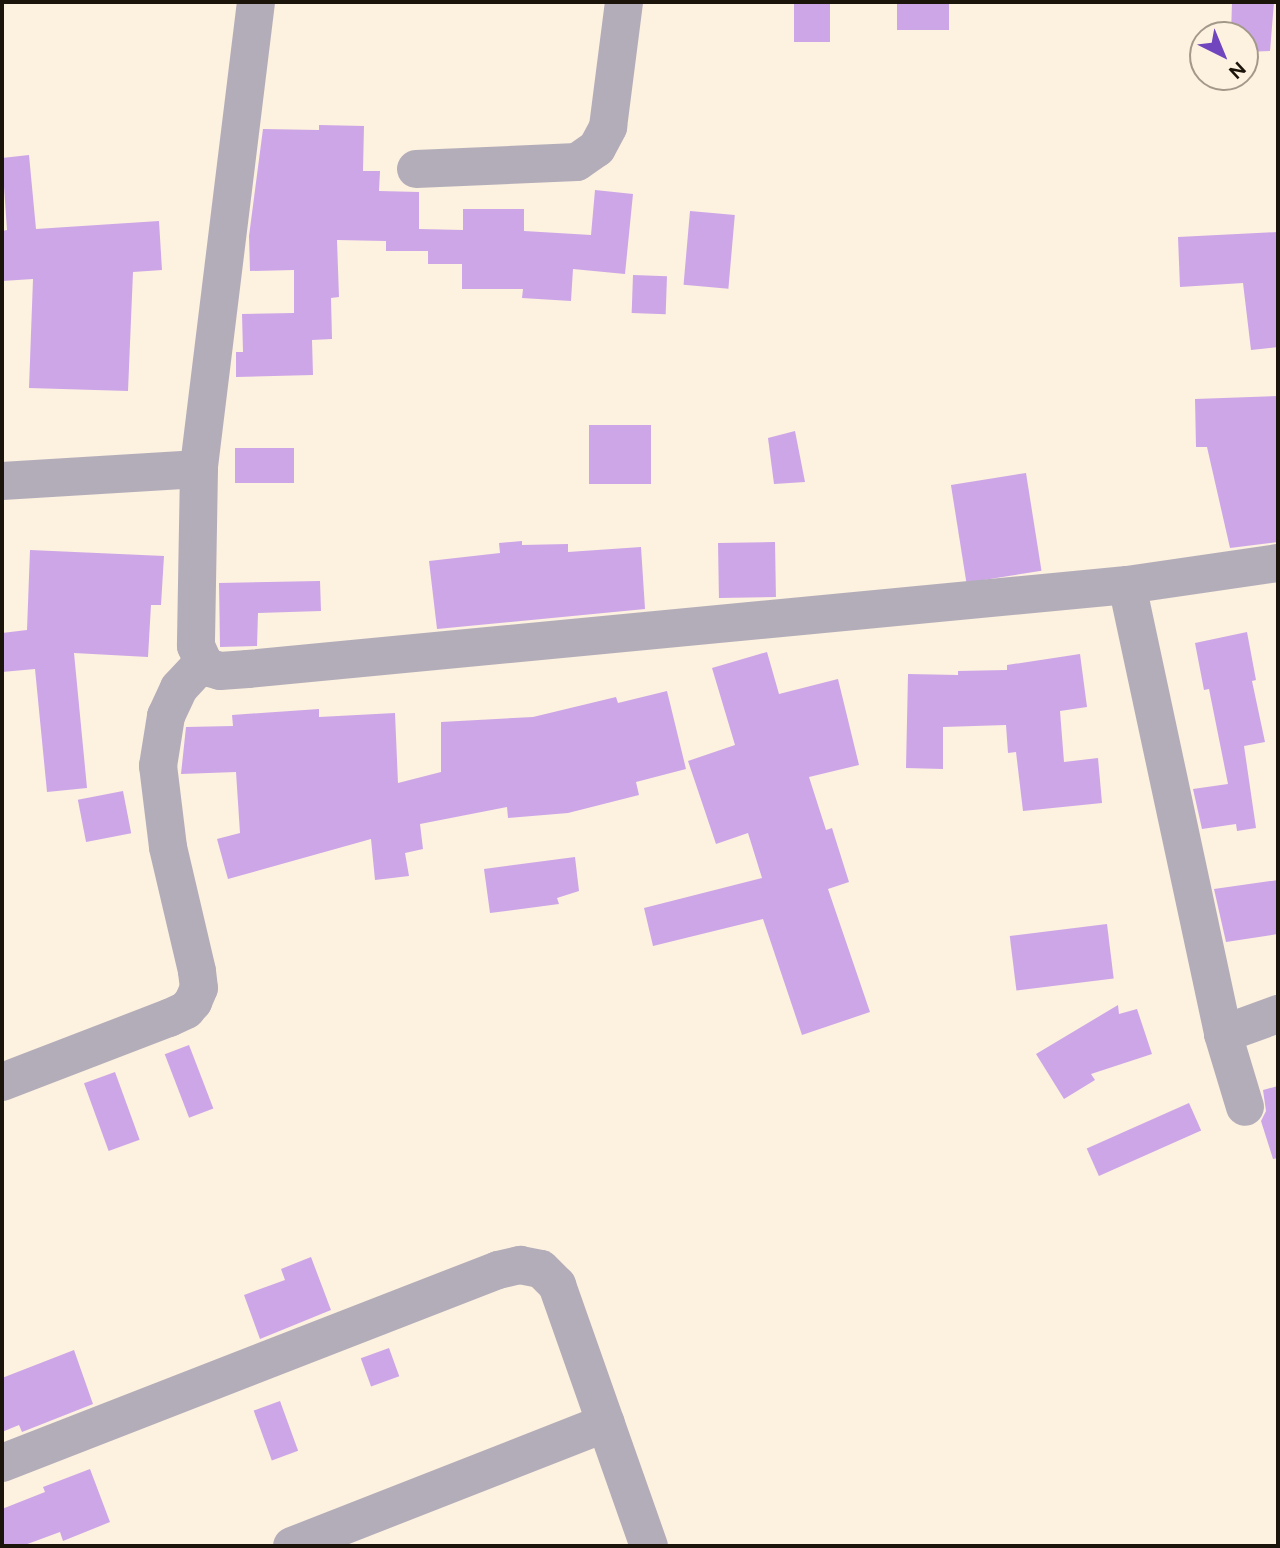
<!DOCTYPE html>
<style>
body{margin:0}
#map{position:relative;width:1280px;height:1548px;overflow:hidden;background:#fdf1df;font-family:Figtree,sans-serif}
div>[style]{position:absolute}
.building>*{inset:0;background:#cda6e8;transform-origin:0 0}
.minor>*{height:38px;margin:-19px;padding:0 19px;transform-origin:19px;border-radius:19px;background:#b3adba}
span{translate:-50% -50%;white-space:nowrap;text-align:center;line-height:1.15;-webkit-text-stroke:5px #fdf1df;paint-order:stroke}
.frame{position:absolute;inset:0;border:4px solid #1b140a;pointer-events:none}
.north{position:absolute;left:1189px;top:21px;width:70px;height:70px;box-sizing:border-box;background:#fdf1df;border:2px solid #a3998a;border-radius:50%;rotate:137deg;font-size:19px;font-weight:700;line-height:28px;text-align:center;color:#1b140a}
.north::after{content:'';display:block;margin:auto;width:24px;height:32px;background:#7145bd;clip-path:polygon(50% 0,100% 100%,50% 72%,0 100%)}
</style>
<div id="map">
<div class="building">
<i style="left:794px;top:2px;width:36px;height:40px"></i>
<i style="left:897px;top:2px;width:52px;height:28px"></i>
<i style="clip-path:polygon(1232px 2px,1274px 2px,1270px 51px,1245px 52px,1245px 35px,1231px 35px)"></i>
<i style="clip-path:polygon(319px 125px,364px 126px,363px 171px,380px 171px,379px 191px,419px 192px,419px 229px,463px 230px,463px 209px,524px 209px,524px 231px,591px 235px,595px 190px,633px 194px,625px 274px,573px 269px,571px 301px,522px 298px,523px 289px,462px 289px,462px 264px,428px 264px,428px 251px,386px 251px,386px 241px,337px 240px,339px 297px,331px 298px,332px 339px,312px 340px,313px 375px,236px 377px,236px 352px,243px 352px,242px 314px,294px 313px,294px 270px,250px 271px,249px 236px,263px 129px,319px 130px)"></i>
<i style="clip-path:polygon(29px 155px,36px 229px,159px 221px,162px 270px,133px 272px,128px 391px,29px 388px,33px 279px,2px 281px,2px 231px,7px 230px,2px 158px)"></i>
<i style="left:690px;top:211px;width:45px;height:74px;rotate:5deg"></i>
<i style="clip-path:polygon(1278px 232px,1278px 347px,1251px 350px,1243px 283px,1180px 287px,1178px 237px)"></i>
<i style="left:633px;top:275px;width:34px;height:38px;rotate:2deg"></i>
<i style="clip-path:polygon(1278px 396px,1278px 542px,1230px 548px,1207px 447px,1196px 447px,1195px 399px)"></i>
<i style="left:651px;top:425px;width:59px;height:62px;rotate:90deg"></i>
<i style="clip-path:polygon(795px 431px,805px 482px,774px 484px,768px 438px)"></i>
<i style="left:235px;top:448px;width:59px;height:35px"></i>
<i style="left:1026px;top:473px;width:99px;height:76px;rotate:81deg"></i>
<i style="clip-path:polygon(522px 541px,522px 545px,568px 544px,568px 552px,641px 547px,645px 609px,437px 629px,429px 561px,500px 553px,499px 543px)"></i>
<i style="left:775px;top:542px;width:55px;height:57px;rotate:89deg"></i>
<i style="clip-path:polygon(30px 550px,164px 556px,161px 605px,151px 605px,148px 657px,74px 653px,87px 788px,47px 792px,35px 669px,2px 672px,2px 633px,27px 630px)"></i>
<i style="clip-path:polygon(320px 581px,321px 611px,258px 613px,257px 646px,220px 647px,219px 583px)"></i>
<i style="clip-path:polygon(1247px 632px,1256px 680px,1252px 681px,1265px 742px,1244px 746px,1256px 828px,1237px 831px,1236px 824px,1202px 829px,1193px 789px,1228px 784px,1209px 689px,1204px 690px,1195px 643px)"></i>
<i style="clip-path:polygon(767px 652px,779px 694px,838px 679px,859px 765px,809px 777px,826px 830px,832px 828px,849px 882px,828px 889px,870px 1012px,802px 1035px,763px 919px,653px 946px,644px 908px,762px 878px,748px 833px,716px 844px,688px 761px,735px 745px,712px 668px)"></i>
<i style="clip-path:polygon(1080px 654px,1087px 707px,1060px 711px,1064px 762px,1098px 758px,1102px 803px,1023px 811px,1016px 752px,1008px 753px,1006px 725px,943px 727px,943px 769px,906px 768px,908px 674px,958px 675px,958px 671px,1007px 670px,1007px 665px)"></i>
<i style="clip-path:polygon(667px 691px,686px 769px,636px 782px,639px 795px,568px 813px,508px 818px,507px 807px,420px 824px,423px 849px,405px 853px,409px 876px,375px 880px,371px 839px,228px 879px,217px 839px,240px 833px,236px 772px,181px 774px,186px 727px,233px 726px,232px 715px,319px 709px,319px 717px,395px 713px,398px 783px,441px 772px,441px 722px,533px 717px,616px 697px,618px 703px)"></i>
<i style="left:123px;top:791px;width:43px;height:46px;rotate:79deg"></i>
<i style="clip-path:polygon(575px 857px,579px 891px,557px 898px,559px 904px,490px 913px,484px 869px)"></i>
<i style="clip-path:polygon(1278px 880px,1278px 934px,1226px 942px,1214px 889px)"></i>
<i style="left:1107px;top:924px;width:55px;height:98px;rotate:83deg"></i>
<i style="clip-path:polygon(1118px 1005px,1119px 1014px,1137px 1009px,1152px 1054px,1091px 1074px,1095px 1080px,1064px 1099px,1036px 1054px)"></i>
<i style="left:189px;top:1045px;width:68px;height:26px;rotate:69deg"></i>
<i style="left:115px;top:1072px;width:72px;height:33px;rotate:70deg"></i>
<i style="clip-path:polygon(1278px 1086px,1278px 1158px,1273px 1159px,1261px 1121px,1266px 1111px,1263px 1090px)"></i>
<i style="left:1189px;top:1103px;width:30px;height:112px;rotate:66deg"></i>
<i style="clip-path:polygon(311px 1257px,331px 1310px,260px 1339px,244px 1295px,285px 1280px,281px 1269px)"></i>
<i style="left:389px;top:1348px;width:30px;height:30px;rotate:70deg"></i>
<i style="clip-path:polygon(74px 1350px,93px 1404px,22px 1432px,19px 1425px,2px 1432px,2px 1378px)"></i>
<i style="left:280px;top:1401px;width:53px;height:28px;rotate:70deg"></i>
<i style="clip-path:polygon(90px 1469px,110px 1522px,63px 1541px,60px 1532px,22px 1546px,2px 1546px,2px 1509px,45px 1492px,43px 1487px)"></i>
</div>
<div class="minor">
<i style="left:256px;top:2px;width:470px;rotate:97deg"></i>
<i style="left:199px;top:469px;width:177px;rotate:91deg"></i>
<i style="left:196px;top:646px;width:17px;rotate:66deg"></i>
<i style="left:203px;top:662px;width:9px;rotate:41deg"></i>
<i style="left:210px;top:668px;width:10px;rotate:17deg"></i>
<i style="left:220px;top:671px;width:28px;rotate:-4deg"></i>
<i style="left:248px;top:669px;width:883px;rotate:-5.46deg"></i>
<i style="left:1127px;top:585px;width:153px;rotate:-8.3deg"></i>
<i style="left:416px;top:169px;width:161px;rotate:-2.5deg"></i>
<i style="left:577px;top:162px;width:24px;rotate:-35deg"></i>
<i style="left:597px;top:148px;width:24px;rotate:-62deg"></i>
<i style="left:608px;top:127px;width:126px;rotate:-82.7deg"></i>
<i style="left:2px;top:481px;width:197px;rotate:-3.5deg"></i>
<i style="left:1127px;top:585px;width:459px;rotate:77.9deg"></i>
<i style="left:1223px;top:1034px;width:76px;rotate:73.2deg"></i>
<i style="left:1223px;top:1034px;width:59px;rotate:-20deg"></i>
<i style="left:2px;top:1082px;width:179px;rotate:-21deg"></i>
<i style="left:169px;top:1018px;width:19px;rotate:-25deg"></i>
<i style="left:186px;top:1010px;width:11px;rotate:-49deg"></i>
<i style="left:193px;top:1002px;width:15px;rotate:-67deg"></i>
<i style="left:199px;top:988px;width:17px;rotate:-97deg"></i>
<i style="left:197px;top:971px;width:127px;rotate:-103.2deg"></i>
<i style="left:168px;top:847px;width:82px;rotate:-97deg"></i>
<i style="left:158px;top:766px;width:51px;rotate:-80.9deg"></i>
<i style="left:166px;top:716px;width:31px;rotate:-65deg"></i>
<i style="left:179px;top:688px;width:35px;rotate:-47deg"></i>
<i style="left:2px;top:1463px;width:532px;rotate:-21.26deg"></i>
<i style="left:498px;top:1270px;width:23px;rotate:-13deg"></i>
<i style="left:520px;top:1265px;width:21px;rotate:11deg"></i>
<i style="left:541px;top:1269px;width:23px;rotate:45deg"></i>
<i style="left:557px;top:1285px;width:277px;rotate:70.6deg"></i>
<i style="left:292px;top:1546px;width:337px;rotate:-21.4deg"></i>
</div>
<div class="frame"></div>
<div class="north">N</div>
</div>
